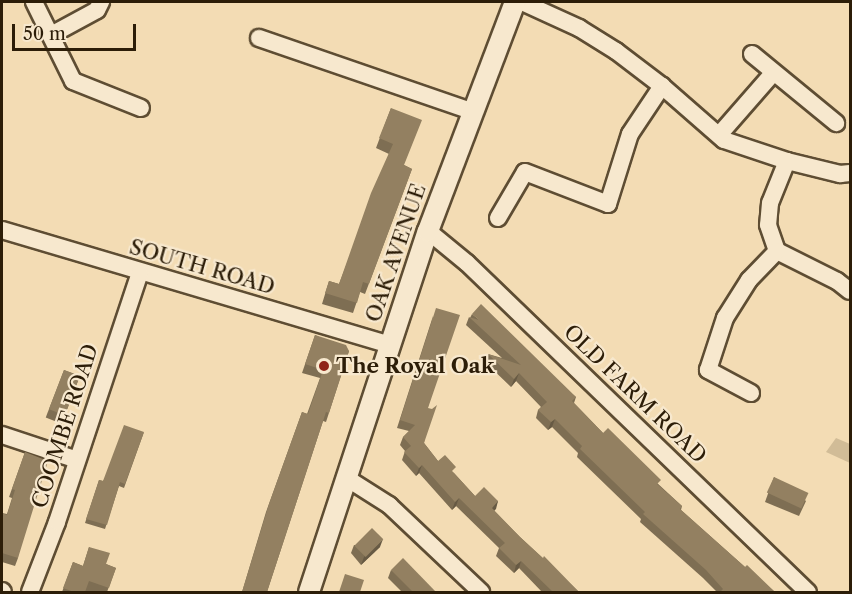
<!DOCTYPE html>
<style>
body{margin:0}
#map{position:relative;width:852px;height:594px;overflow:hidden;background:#f3dcb4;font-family:"Libre Caslon Text",serif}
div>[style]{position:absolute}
.green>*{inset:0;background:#d1bc97}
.roads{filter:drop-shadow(2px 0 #5e4d33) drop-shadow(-2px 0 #5e4d33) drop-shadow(0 2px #5e4d33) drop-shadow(0 -2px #5e4d33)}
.minor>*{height:16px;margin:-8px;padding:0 8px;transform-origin:8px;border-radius:8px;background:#f7e8ce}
.tertiary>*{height:20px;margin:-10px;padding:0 10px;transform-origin:10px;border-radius:10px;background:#f7e8ce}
.wall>*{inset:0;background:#7e6e53;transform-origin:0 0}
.shaded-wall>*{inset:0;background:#675a44}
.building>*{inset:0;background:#938061;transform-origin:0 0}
.dots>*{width:16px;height:16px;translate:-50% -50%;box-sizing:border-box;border:3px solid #f7e8ce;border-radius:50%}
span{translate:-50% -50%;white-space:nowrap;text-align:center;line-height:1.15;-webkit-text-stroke:4.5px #f7e8ce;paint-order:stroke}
.street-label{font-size:21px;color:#2c1d08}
.poi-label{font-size:21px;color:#2c1d08;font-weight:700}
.left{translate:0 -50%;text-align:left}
.frame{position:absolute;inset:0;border:3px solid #2c1d08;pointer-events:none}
.scale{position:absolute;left:12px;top:24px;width:124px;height:27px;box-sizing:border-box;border:3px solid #2c1d08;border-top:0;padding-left:8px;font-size:18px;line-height:21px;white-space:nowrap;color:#2c1d08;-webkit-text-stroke:4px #f7e8ce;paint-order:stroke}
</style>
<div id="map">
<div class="green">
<i style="clip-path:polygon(836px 438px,850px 444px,850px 463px,826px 452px)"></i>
</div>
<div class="roads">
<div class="minor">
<i style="left:34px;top:2px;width:88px;rotate:63.7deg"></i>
<i style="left:73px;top:81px;width:73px;rotate:21.7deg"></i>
<i style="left:522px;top:2px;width:63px;rotate:24.5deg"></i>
<i style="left:579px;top:28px;width:44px;rotate:31.9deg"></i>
<i style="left:616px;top:51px;width:58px;rotate:37.3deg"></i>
<i style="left:662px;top:86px;width:82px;rotate:41.1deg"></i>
<i style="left:724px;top:140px;width:66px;rotate:18.4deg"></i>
<i style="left:787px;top:161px;width:55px;rotate:13.8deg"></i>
<i style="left:840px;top:174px;width:10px;rotate:-6deg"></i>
<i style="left:51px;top:35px;width:52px;rotate:-28.5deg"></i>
<i style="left:97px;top:10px;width:9px;rotate:-63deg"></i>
<i style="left:259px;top:38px;width:224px;rotate:19deg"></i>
<i style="left:752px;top:54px;width:109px;rotate:39.4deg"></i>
<i style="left:719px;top:135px;width:82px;rotate:-48.9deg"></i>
<i style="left:787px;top:161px;width:45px;rotate:112deg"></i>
<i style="left:770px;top:203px;width:22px;rotate:95deg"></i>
<i style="left:768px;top:225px;width:28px;rotate:71deg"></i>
<i style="left:777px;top:251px;width:67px;rotate:26.6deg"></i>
<i style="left:837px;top:281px;width:16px;rotate:38deg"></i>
<i style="left:498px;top:218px;width:53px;rotate:-59.6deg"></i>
<i style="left:525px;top:172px;width:89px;rotate:21.1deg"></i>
<i style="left:608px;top:204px;width:73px;rotate:-72.6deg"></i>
<i style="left:630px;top:134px;width:58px;rotate:-56.3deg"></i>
<i style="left:2px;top:230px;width:405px;rotate:16.5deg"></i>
<i style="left:428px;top:231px;width:50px;rotate:39.4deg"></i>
<i style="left:467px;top:263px;width:474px;rotate:44deg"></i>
<i style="left:751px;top:393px;width:49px;rotate:-151.9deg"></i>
<i style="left:708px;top:370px;width:55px;rotate:-71.9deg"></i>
<i style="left:725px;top:318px;width:45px;rotate:-57.7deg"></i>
<i style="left:749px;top:280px;width:40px;rotate:-46deg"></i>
<i style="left:2px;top:435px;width:79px;rotate:18.4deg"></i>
<i style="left:348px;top:479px;width:49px;rotate:32.4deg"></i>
<i style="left:389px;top:505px;width:127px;rotate:43.4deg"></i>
<i style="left:2px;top:591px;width:1px;rotate:45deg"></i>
<i style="left:30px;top:592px;width:75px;rotate:-68.9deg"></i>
<i style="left:57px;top:522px;width:262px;rotate:-71.6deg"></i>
</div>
<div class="tertiary">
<i style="left:309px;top:592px;width:380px;rotate:-71.8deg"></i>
<i style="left:428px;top:231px;width:245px;rotate:-69.2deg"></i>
</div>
</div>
<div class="wall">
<i style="clip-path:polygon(391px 108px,404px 165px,412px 169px,365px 294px,360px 292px,353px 313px,322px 304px,329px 281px,339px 284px,389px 154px,376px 148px)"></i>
<i style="clip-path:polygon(472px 314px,576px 397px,574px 403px,603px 433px,682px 506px,681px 510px,745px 567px,775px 592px,717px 592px,703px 578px,640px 522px,641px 519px,577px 457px,578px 453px,552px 427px,548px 430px,536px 418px,538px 410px,541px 407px,516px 381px,511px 387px,485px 362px,488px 354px,502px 358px,466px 325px,469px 317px,470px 318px)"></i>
<i style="clip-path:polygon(433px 316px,428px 408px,424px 443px,438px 461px,454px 473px,475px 496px,498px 501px,494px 511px,520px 537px,579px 592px,542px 592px,519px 568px,514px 573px,496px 556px,499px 548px,456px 506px,452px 510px,419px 473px,416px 476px,402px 460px,405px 451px,400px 445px,403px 437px,409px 431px,397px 428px)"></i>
<i style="clip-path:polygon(315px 335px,349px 351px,326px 422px,323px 421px,267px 592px,242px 592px,266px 512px,302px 412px,307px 414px,320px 378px,302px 373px)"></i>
<i style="left:64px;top:370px;width:17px;height:51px;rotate:21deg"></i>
<i style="clip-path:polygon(144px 432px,124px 488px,119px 486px,105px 529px,85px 523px,99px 480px,103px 481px)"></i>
<i style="clip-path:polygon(25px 452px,18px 558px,15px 566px,2px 562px,2px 513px,7px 514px,12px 498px,9px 497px)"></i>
<i style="clip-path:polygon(774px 477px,806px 501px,799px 516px,765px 502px)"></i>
<i style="clip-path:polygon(354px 545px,380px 547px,361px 565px,351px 553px)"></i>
<i style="clip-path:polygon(89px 547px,106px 564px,116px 568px,107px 592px,62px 592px,73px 562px,83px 566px)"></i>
<i style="clip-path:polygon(391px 570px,436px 592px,402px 592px,388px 578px)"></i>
</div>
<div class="shaded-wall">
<i style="clip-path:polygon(519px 373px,516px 381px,511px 387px,514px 379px)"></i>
<i style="clip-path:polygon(555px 419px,552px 427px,548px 430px,551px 422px)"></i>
<i style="clip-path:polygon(422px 465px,419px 473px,416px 476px,419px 468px)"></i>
<i style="clip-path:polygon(459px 498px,456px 506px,452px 510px,455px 502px)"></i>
<i style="clip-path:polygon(498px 501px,496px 509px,489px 516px,492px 508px)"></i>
<i style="clip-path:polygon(383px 539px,380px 547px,361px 565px,364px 557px)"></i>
<i style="clip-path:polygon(521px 561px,519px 568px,514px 573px,516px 565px)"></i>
</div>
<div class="building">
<i style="clip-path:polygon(391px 108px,422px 120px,404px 165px,412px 169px,369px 284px,363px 282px,357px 303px,325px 293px,329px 281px,339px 284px,371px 193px,393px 144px,379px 138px)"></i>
<i style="clip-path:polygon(481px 304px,576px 397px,572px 401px,603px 433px,608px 428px,661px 480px,657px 484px,682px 506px,680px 509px,745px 567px,747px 565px,775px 592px,720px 592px,723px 589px,706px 570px,643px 514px,645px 512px,580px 449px,582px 446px,555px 419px,551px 422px,538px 410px,547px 402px,519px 373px,514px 379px,488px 354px,521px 365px,469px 317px,479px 320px,472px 314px)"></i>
<i style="clip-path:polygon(436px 308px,460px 315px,428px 408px,432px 409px,437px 405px,424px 443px,438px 461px,445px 455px,456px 467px,452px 471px,475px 496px,484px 487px,498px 501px,492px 508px,520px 537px,543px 558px,544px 556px,579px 592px,553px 592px,521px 561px,516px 565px,499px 548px,505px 543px,459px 498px,455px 502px,422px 465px,419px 468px,404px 452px,411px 446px,403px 437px,415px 425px,400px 420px)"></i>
<i style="clip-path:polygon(315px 335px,346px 345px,349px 351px,329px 413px,326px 412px,267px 592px,242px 592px,269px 504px,302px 412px,308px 414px,323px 370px,305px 364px)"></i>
<i style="left:64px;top:370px;width:17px;height:42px;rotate:21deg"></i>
<i style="clip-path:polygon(124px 425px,144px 432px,125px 484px,120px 482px,107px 525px,86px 519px,99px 480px,103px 481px)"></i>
<i style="clip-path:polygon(25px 452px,48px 461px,18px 558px,2px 553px,2px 513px,7px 515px,15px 490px,12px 489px)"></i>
<i style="left:774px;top:477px;width:38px;height:17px;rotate:25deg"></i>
<i style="left:372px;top:528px;width:16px;height:25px;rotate:45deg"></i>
<i style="clip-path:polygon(89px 547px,110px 553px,106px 564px,116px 568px,109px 588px,89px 581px,85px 592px,74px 592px,63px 588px,73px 562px,83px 566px)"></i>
<i style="clip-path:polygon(403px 558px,436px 592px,413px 592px,391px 570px)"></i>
<i style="clip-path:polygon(345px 574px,364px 580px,360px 592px,339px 592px)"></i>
</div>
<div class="dots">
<i style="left:324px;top:366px;background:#8f2418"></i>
</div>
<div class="street-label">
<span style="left:396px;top:253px;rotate:-71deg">OAK AVENUE</span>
<span style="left:202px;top:267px;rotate:16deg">SOUTH ROAD</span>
<span style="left:635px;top:394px;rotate:44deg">OLD FARM ROAD</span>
<span style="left:65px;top:426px;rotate:-72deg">COOMBE ROAD</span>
</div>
<div class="poi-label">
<span class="left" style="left:336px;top:366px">The Royal Oak</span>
</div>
<div class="frame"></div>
<div class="scale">50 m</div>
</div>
